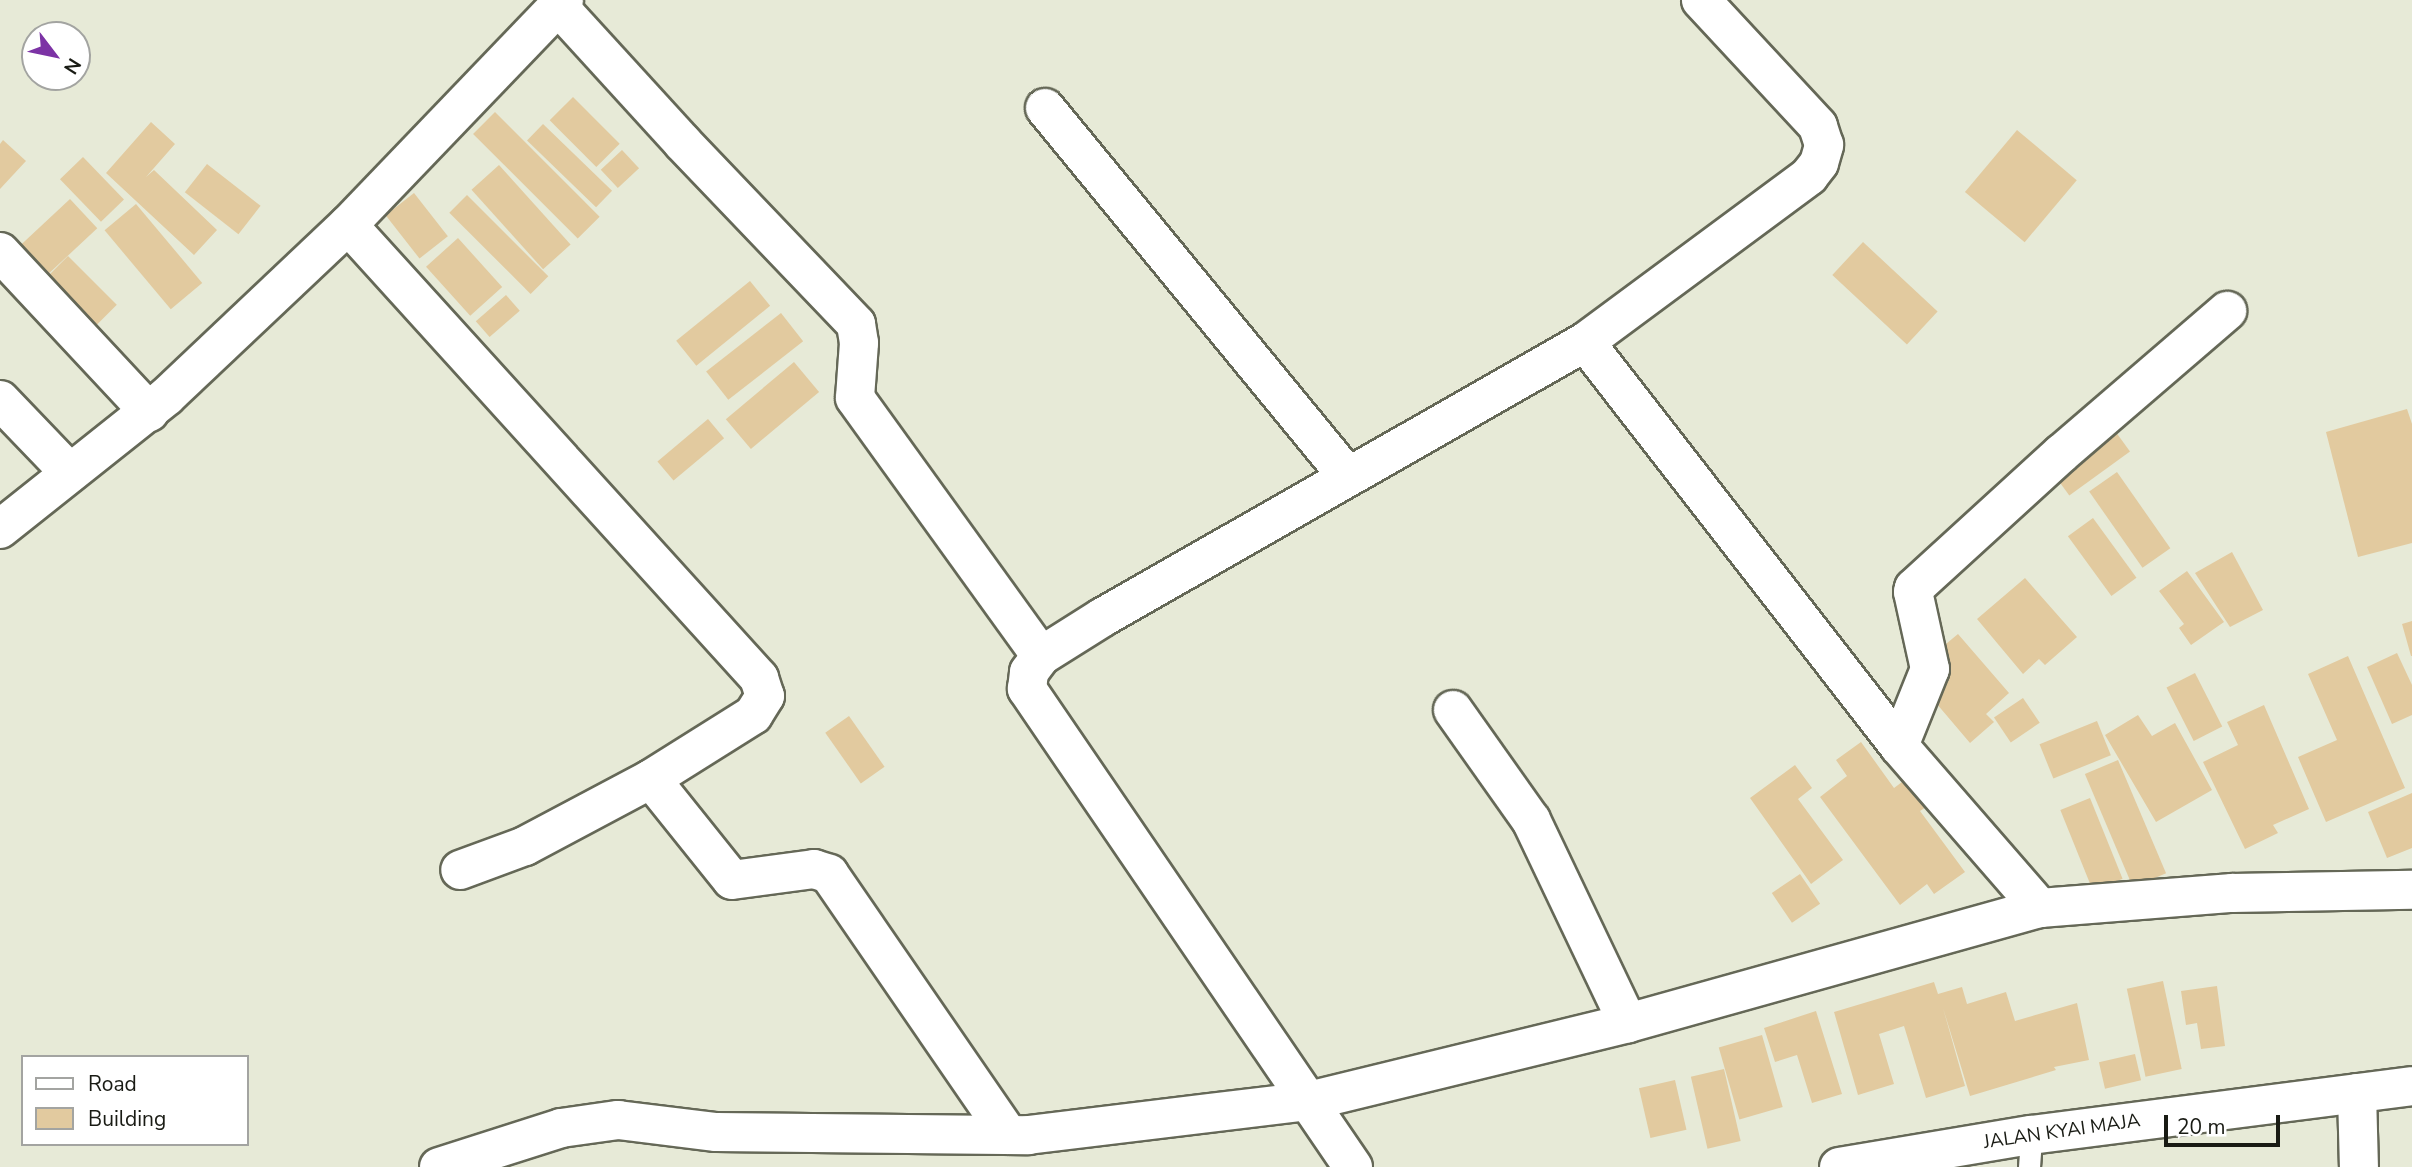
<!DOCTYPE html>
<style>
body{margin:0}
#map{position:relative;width:2412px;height:1167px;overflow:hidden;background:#e7ead7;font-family:"Nunito Sans",sans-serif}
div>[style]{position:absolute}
.building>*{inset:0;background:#e2ca9f;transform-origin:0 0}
.roads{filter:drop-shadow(2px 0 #656857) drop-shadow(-2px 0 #656857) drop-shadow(0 2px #656857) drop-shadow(0 -2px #656857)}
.lane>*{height:21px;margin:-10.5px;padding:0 10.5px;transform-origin:10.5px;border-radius:10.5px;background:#fff}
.street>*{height:38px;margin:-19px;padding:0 19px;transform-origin:19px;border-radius:19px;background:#fff}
.primary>*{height:38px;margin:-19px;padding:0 19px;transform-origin:19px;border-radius:19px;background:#fff}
span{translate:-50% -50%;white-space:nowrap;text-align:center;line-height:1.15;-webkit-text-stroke:5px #fff;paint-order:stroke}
.street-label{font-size:19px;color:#191b14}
.legend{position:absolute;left:21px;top:1055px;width:228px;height:91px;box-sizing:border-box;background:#fff;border:2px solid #a3a4a1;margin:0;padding:9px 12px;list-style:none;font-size:21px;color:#191b14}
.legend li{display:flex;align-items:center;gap:14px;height:35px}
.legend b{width:35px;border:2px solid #a3a4a1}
.north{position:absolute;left:21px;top:21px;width:70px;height:70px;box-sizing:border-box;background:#fff;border:2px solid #a3a4a1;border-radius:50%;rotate:122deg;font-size:19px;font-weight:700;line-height:28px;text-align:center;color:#191b14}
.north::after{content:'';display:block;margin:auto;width:24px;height:32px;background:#7c33a5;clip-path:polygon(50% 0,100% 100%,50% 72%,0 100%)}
.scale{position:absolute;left:2164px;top:1115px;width:116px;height:32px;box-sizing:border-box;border:4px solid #191b14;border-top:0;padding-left:9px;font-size:21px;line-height:24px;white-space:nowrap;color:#191b14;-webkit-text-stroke:5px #fff;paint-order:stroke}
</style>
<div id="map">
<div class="building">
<i style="left:573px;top:97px;width:66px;height:33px;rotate:45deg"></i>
<i style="left:495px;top:112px;width:148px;height:31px;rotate:45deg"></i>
<i style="clip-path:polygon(151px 122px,175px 144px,146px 177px,154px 170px,217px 230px,194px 255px,106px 173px)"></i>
<i style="left:543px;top:124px;width:96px;height:23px;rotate:44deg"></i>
<i style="left:2017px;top:130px;width:78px;height:81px;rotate:40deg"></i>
<i style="clip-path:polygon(3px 140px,26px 161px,0 189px,0 144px)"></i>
<i style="left:622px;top:150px;width:25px;height:29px;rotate:47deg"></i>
<i style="left:83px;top:157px;width:59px;height:32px;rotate:46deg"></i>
<i style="left:207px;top:164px;width:68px;height:36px;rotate:38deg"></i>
<i style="left:499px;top:165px;width:107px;height:37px;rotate:48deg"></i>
<i style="left:414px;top:193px;width:55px;height:36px;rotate:52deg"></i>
<i style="left:467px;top:195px;width:115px;height:25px;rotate:45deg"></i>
<i style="left:70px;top:199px;width:40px;height:74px;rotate:47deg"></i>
<i style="left:136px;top:204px;width:103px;height:41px;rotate:50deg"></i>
<i style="left:458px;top:238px;width:66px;height:43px;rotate:48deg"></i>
<i style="left:1863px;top:242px;width:102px;height:45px;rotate:43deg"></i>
<i style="left:68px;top:256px;width:69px;height:37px;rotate:45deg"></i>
<i style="left:750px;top:281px;width:32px;height:95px;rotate:51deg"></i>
<i style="left:506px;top:295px;width:21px;height:40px;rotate:49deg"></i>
<i style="left:781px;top:313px;width:36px;height:95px;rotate:52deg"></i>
<i style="left:794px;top:362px;width:39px;height:89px;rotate:50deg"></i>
<i style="clip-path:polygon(2407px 409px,2412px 424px,2412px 543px,2358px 557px,2326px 432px)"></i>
<i style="left:708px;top:419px;width:25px;height:66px;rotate:50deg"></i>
<i style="left:2110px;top:424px;width:34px;height:75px;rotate:54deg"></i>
<i style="left:2117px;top:472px;width:93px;height:34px;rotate:55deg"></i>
<i style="left:2093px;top:518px;width:74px;height:31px;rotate:54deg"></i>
<i style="clip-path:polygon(2232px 552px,2263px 610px,2230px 627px,2195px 573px)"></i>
<i style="clip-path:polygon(2187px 571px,2224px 622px,2191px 645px,2179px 628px,2184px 624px,2159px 591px)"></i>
<i style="clip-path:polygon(2025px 578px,2077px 637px,2045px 665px,2039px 659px,2023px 674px,1977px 619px)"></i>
<i style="clip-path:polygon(2412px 621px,2412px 656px,2411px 656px,2402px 624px)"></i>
<i style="clip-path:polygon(1958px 634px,2009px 693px,1986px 714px,1994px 722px,1970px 743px,1925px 690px,1935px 653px)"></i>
<i style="clip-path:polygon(2397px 653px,2412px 685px,2412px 715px,2392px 724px,2367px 667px)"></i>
<i style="clip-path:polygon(2348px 656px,2405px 788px,2326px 822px,2298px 757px,2337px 740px,2308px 674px)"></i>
<i style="left:2195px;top:673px;width:60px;height:32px;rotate:63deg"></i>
<i style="left:2023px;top:698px;width:30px;height:35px;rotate:56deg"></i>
<i style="clip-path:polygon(2264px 705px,2309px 809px,2273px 825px,2278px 833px,2245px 849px,2203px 762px,2238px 745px,2227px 722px)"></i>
<i style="clip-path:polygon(2138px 715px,2152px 736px,2175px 723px,2212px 790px,2156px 822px,2105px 735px)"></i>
<i style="left:849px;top:716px;width:62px;height:29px;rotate:55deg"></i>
<i style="left:2097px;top:721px;width:37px;height:62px;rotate:68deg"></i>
<i style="clip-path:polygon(1861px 742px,1894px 788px,1906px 779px,1926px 807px,1920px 811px,1965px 872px,1934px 894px,1927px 884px,1900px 905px,1820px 797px,1847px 776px,1836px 760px)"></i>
<i style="left:2118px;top:760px;width:123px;height:36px;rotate:67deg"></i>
<i style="clip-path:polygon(1795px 765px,1812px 788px,1798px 799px,1843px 860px,1811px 884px,1750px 798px)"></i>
<i style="clip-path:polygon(2412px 793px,2412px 848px,2387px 858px,2368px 812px)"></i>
<i style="left:2090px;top:798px;width:87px;height:32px;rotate:68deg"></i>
<i style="left:1800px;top:874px;width:36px;height:34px;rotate:56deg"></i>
<i style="left:2163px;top:981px;width:90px;height:37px;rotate:78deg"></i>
<i style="clip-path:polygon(1934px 982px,1938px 994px,1962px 987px,1967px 1004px,2006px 992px,2015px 1021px,2077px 1003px,2089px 1060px,2054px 1067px,2056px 1070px,1970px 1096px,1943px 1008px,1965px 1086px,1926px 1098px,1904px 1026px,1879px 1034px,1894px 1084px,1858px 1095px,1834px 1012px)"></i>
<i style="clip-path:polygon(2217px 986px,2225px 1046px,2201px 1049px,2197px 1023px,2186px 1025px,2181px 991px)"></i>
<i style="clip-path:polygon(1816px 1011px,1842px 1094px,1812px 1103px,1797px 1055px,1775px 1062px,1764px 1028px)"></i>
<i style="left:1762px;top:1035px;width:75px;height:45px;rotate:74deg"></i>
<i style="left:2135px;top:1054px;width:27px;height:37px;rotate:77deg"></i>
<i style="left:1724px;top:1069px;width:74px;height:34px;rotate:77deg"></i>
<i style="left:1675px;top:1080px;width:51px;height:37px;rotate:77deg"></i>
</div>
<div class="roads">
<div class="lane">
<i style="left:2029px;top:1167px;width:32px;rotate:-86deg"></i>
</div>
<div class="street">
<i style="left:558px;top:6px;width:184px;rotate:47.6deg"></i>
<i style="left:682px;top:142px;width:252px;rotate:46.3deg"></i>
<i style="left:856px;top:324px;width:19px;rotate:81deg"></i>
<i style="left:859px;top:343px;width:55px;rotate:94.2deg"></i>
<i style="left:855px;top:398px;width:318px;rotate:54.2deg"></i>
<i style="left:1045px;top:108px;width:476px;rotate:50.6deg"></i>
<i style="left:348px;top:225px;width:612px;rotate:47.78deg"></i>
<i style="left:759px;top:678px;width:19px;rotate:72deg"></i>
<i style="left:765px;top:696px;width:22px;rotate:122deg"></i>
<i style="left:753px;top:715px;width:120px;rotate:147.9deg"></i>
<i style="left:651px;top:779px;width:143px;rotate:152deg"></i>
<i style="left:525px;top:846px;width:69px;rotate:159.7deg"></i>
<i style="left:0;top:252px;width:219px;rotate:47deg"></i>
<i style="left:1585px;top:342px;width:512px;rotate:52.14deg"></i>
<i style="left:1899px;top:746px;width:215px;rotate:49deg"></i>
<i style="left:0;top:400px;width:101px;rotate:46.2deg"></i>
<i style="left:0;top:529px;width:213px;rotate:-38.5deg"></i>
<i style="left:167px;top:396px;width:249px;rotate:-43.4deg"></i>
<i style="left:348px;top:225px;width:312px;rotate:-46.2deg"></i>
<i style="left:1453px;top:710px;width:135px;rotate:54.7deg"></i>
<i style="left:1531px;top:820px;width:225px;rotate:64.5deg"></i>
<i style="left:1899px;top:746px;width:83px;rotate:-68.1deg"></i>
<i style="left:1930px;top:669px;width:79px;rotate:-102.4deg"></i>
<i style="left:1913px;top:592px;width:4px;rotate:-76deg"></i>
<i style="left:1914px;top:588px;width:200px;rotate:-42.4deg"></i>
<i style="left:2062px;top:453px;width:218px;rotate:-40.7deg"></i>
<i style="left:651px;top:779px;width:129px;rotate:51.3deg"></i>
<i style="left:732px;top:880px;width:83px;rotate:-7.6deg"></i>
<i style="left:814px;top:869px;width:16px;rotate:18deg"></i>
<i style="left:829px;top:874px;width:316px;rotate:55.5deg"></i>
<i style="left:2357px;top:1093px;width:74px;rotate:88.5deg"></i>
<i style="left:439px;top:1167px;width:128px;rotate:-17.7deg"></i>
<i style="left:561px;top:1128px;width:58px;rotate:-8deg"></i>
<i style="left:618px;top:1120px;width:99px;rotate:7deg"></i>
<i style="left:716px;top:1132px;width:312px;rotate:0.6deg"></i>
<i style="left:1028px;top:1135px;width:283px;rotate:-6.9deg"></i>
<i style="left:1309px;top:1101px;width:328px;rotate:-13.7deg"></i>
<i style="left:1628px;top:1023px;width:428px;rotate:-15.6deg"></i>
<i style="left:2040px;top:908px;width:193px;rotate:-4.5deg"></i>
<i style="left:2232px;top:893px;width:180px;rotate:-1deg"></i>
<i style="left:1353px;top:1167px;width:579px;rotate:-124.29deg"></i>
<i style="left:1027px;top:689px;width:17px;rotate:-83deg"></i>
<i style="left:1029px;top:672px;width:20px;rotate:-53deg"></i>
<i style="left:1041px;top:656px;width:73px;rotate:-32.2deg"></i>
<i style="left:1103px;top:617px;width:555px;rotate:-29.71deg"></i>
<i style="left:1585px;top:342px;width:279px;rotate:-36.5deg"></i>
<i style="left:1809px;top:176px;width:16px;rotate:-52deg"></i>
<i style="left:1819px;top:163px;width:19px;rotate:-74deg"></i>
<i style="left:1824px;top:145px;width:20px;rotate:-108deg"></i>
<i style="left:1818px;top:126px;width:172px;rotate:-132.9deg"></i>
</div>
<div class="primary">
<i style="left:1839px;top:1167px;width:195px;rotate:-9.5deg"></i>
<i style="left:2031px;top:1135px;width:384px;rotate:-7.3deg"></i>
</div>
</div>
<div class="street-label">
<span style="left:2062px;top:1132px;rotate:-8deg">JALAN KYAI MAJA</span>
</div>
<ul class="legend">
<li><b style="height:9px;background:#fff"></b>Road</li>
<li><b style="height:19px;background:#e2ca9f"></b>Building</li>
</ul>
<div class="north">N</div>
<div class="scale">20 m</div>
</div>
